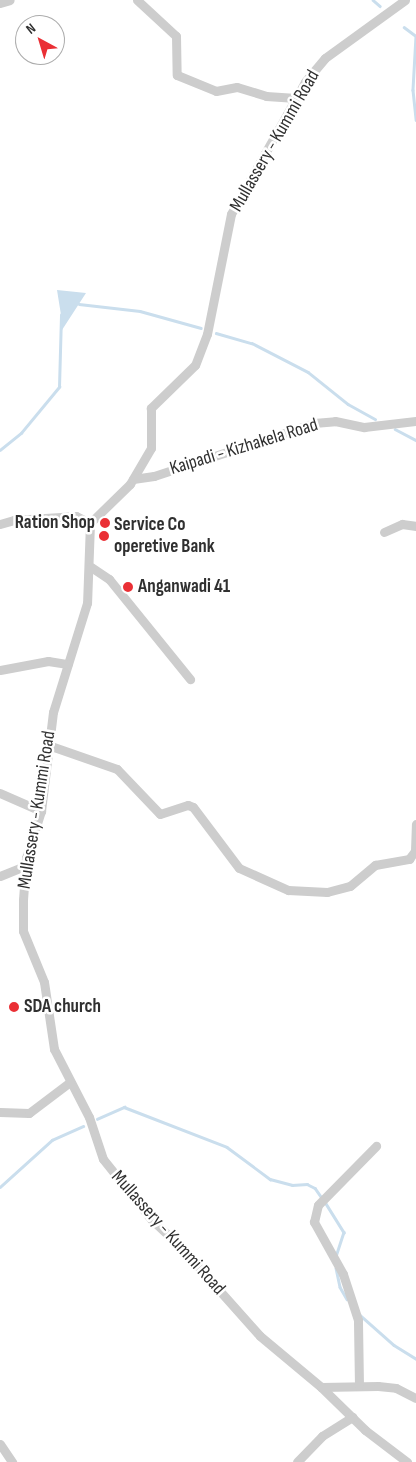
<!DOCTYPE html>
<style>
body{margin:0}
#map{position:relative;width:416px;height:1462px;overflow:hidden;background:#fff;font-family:"Sofia Sans Condensed",sans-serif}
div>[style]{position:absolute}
.water>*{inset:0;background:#cadeed}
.stream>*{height:2.5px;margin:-1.25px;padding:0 1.25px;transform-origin:1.25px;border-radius:1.25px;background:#cadeed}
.street>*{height:9px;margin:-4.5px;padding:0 4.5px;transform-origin:4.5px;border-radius:4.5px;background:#cdcdcd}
.dots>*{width:14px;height:14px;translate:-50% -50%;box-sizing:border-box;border:2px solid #fff;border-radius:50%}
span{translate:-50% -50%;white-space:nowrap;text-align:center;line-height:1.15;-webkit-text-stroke:5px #fff;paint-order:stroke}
.street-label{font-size:19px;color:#303030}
.poi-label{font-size:19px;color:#303030;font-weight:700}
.right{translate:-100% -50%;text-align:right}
.left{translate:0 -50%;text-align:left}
.north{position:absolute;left:15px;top:15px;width:50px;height:50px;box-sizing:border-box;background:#fff;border:1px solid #acacac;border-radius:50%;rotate:321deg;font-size:14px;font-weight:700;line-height:20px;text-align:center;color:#303030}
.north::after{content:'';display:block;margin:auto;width:18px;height:22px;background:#ea2f35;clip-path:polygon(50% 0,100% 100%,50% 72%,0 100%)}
</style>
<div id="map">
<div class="water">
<i style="clip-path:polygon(57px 290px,86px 293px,62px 330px,61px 315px)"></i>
</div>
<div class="stream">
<i style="left:373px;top:0;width:9px;rotate:41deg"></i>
<i style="left:404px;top:27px;width:15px;rotate:37deg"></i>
<i style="left:416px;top:36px;width:54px;rotate:93.2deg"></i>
<i style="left:413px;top:90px;width:30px;rotate:84deg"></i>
<i style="left:79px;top:304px;width:61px;rotate:6.5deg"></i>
<i style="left:140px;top:311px;width:63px;rotate:15.6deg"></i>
<i style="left:216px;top:333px;width:37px;rotate:16deg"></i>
<i style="left:252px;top:343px;width:63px;rotate:27.4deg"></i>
<i style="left:308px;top:372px;width:51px;rotate:38.7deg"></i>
<i style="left:348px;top:404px;width:31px;rotate:29deg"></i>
<i style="left:395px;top:429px;width:24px;rotate:28deg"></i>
<i style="left:0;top:450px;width:27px;rotate:-39deg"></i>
<i style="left:21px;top:433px;width:60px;rotate:-50.4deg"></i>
<i style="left:59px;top:387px;width:72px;rotate:-88.4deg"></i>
<i style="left:97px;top:1119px;width:30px;rotate:-24deg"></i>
<i style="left:124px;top:1107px;width:110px;rotate:21.2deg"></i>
<i style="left:227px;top:1147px;width:54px;rotate:36.7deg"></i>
<i style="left:270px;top:1179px;width:23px;rotate:15deg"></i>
<i style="left:292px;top:1185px;width:15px;rotate:-4deg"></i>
<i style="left:307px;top:1184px;width:9px;rotate:27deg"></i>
<i style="left:315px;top:1188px;width:12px;rotate:55deg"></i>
<i style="left:0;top:1187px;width:70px;rotate:-42.1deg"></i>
<i style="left:52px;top:1140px;width:34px;rotate:-24deg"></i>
<i style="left:325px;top:1202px;width:36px;rotate:58deg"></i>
<i style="left:344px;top:1232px;width:26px;rotate:108deg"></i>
<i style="left:336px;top:1268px;width:19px;rotate:78deg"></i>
<i style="left:340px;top:1287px;width:14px;rotate:60deg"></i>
<i style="left:360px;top:1315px;width:45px;rotate:41.4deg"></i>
<i style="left:394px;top:1345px;width:26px;rotate:32deg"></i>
</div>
<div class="street">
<i style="left:137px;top:0;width:53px;rotate:42.7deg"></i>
<i style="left:176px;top:36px;width:39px;rotate:89deg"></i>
<i style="left:177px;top:75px;width:42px;rotate:22.3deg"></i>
<i style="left:216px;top:91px;width:21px;rotate:-11deg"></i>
<i style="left:237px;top:87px;width:30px;rotate:17deg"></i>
<i style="left:266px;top:96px;width:30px;rotate:4deg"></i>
<i style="left:405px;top:0;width:99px;rotate:144.1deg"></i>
<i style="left:325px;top:58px;width:31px;rotate:130deg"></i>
<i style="left:305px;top:82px;width:151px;rotate:119.3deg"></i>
<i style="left:231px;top:214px;width:122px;rotate:101.3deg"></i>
<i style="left:207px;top:334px;width:33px;rotate:111deg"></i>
<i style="left:195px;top:365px;width:62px;rotate:135.7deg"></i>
<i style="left:151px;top:408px;width:40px;rotate:90deg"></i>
<i style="left:151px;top:448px;width:42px;rotate:120.3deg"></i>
<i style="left:130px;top:484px;width:56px;rotate:135.7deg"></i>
<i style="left:90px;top:523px;width:80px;rotate:92.1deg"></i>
<i style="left:87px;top:603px;width:114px;rotate:107.3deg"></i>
<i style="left:53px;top:712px;width:100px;rotate:96.9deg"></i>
<i style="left:41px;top:811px;width:49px;rotate:107.7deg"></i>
<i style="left:26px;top:858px;width:42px;rotate:94.1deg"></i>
<i style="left:23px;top:900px;width:31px;rotate:90deg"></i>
<i style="left:23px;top:931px;width:55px;rotate:67.6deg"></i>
<i style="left:44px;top:982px;width:68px;rotate:81.5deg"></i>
<i style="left:54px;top:1049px;width:76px;rotate:62.8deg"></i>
<i style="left:89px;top:1117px;width:44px;rotate:71.6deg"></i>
<i style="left:103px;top:1159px;width:77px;rotate:51.3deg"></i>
<i style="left:151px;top:1219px;width:37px;rotate:43deg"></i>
<i style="left:178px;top:1244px;width:123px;rotate:48.3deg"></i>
<i style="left:260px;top:1336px;width:80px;rotate:39.9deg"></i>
<i style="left:321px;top:1387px;width:57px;rotate:-1deg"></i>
<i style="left:378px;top:1386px;width:18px;rotate:6deg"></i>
<i style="left:396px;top:1388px;width:22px;rotate:27deg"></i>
<i style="left:0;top:3px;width:10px;rotate:-17deg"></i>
<i style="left:133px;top:479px;width:21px;rotate:-8deg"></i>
<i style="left:154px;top:476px;width:169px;rotate:-18.3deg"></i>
<i style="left:314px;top:423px;width:21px;rotate:-5deg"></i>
<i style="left:335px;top:421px;width:30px;rotate:12deg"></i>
<i style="left:364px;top:427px;width:52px;rotate:-6.6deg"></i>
<i style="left:0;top:524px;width:15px;rotate:-16deg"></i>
<i style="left:14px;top:520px;width:62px;rotate:-3.7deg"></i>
<i style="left:76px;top:516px;width:16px;rotate:27deg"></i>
<i style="left:384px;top:532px;width:20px;rotate:-24deg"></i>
<i style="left:402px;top:524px;width:14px;rotate:8deg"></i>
<i style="left:91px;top:567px;width:22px;rotate:34deg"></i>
<i style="left:109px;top:579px;width:129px;rotate:51deg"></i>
<i style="left:0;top:670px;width:49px;rotate:-10.6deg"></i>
<i style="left:48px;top:661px;width:20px;rotate:9deg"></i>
<i style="left:48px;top:745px;width:73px;rotate:19.2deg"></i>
<i style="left:117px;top:769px;width:62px;rotate:46.3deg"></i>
<i style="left:160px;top:814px;width:29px;rotate:-18deg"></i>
<i style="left:188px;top:805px;width:5px;rotate:22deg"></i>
<i style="left:193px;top:807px;width:76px;rotate:53deg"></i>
<i style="left:239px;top:868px;width:54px;rotate:24.2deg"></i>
<i style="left:288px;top:890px;width:39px;rotate:3deg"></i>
<i style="left:327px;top:892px;width:24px;rotate:-15deg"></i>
<i style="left:350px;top:886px;width:33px;rotate:-40deg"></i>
<i style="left:375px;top:865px;width:35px;rotate:-10deg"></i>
<i style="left:409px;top:859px;width:10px;rotate:-53deg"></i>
<i style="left:415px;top:851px;width:27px;rotate:-88deg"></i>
<i style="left:0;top:793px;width:45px;rotate:23.7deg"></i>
<i style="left:0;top:876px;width:27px;rotate:-22deg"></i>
<i style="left:0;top:1112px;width:29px;rotate:2deg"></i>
<i style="left:29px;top:1113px;width:51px;rotate:-37.1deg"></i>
<i style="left:359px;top:1386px;width:66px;rotate:-90.9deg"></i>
<i style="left:358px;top:1320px;width:48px;rotate:-108.1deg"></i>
<i style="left:343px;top:1274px;width:60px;rotate:-119.1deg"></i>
<i style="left:314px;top:1222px;width:17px;rotate:-77deg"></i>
<i style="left:318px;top:1205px;width:83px;rotate:-45.5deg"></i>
<i style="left:321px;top:1387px;width:62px;rotate:44.3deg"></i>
<i style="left:365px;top:1430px;width:53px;rotate:37.3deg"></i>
<i style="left:0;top:1444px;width:22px;rotate:56deg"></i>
<i style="left:297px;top:1462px;width:36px;rotate:-46deg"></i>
<i style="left:322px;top:1436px;width:36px;rotate:-32deg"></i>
</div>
<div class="dots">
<i style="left:105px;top:523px;background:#ea2f35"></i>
<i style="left:104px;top:536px;background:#ea2f35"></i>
<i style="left:128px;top:587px;background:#ea2f35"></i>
<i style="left:14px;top:1007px;background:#ea2f35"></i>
</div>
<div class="street-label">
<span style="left:275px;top:141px;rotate:-60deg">Mullassery - Kummi Road</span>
<span style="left:244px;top:447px;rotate:-17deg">Kaipadi - Kizhakela Road</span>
<span style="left:37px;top:810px;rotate:-81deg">Mullassery - Kummi Road</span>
<span style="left:168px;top:1233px;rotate:48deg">Mullassery - Kummi Road</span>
</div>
<div class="poi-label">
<span class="right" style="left:95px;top:523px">Ration Shop</span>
<span class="left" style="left:114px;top:536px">Service Co<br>operetive Bank</span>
<span class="left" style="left:138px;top:587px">Anganwadi 41</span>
<span class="left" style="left:24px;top:1007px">SDA church</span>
</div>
<div class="north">N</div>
</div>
